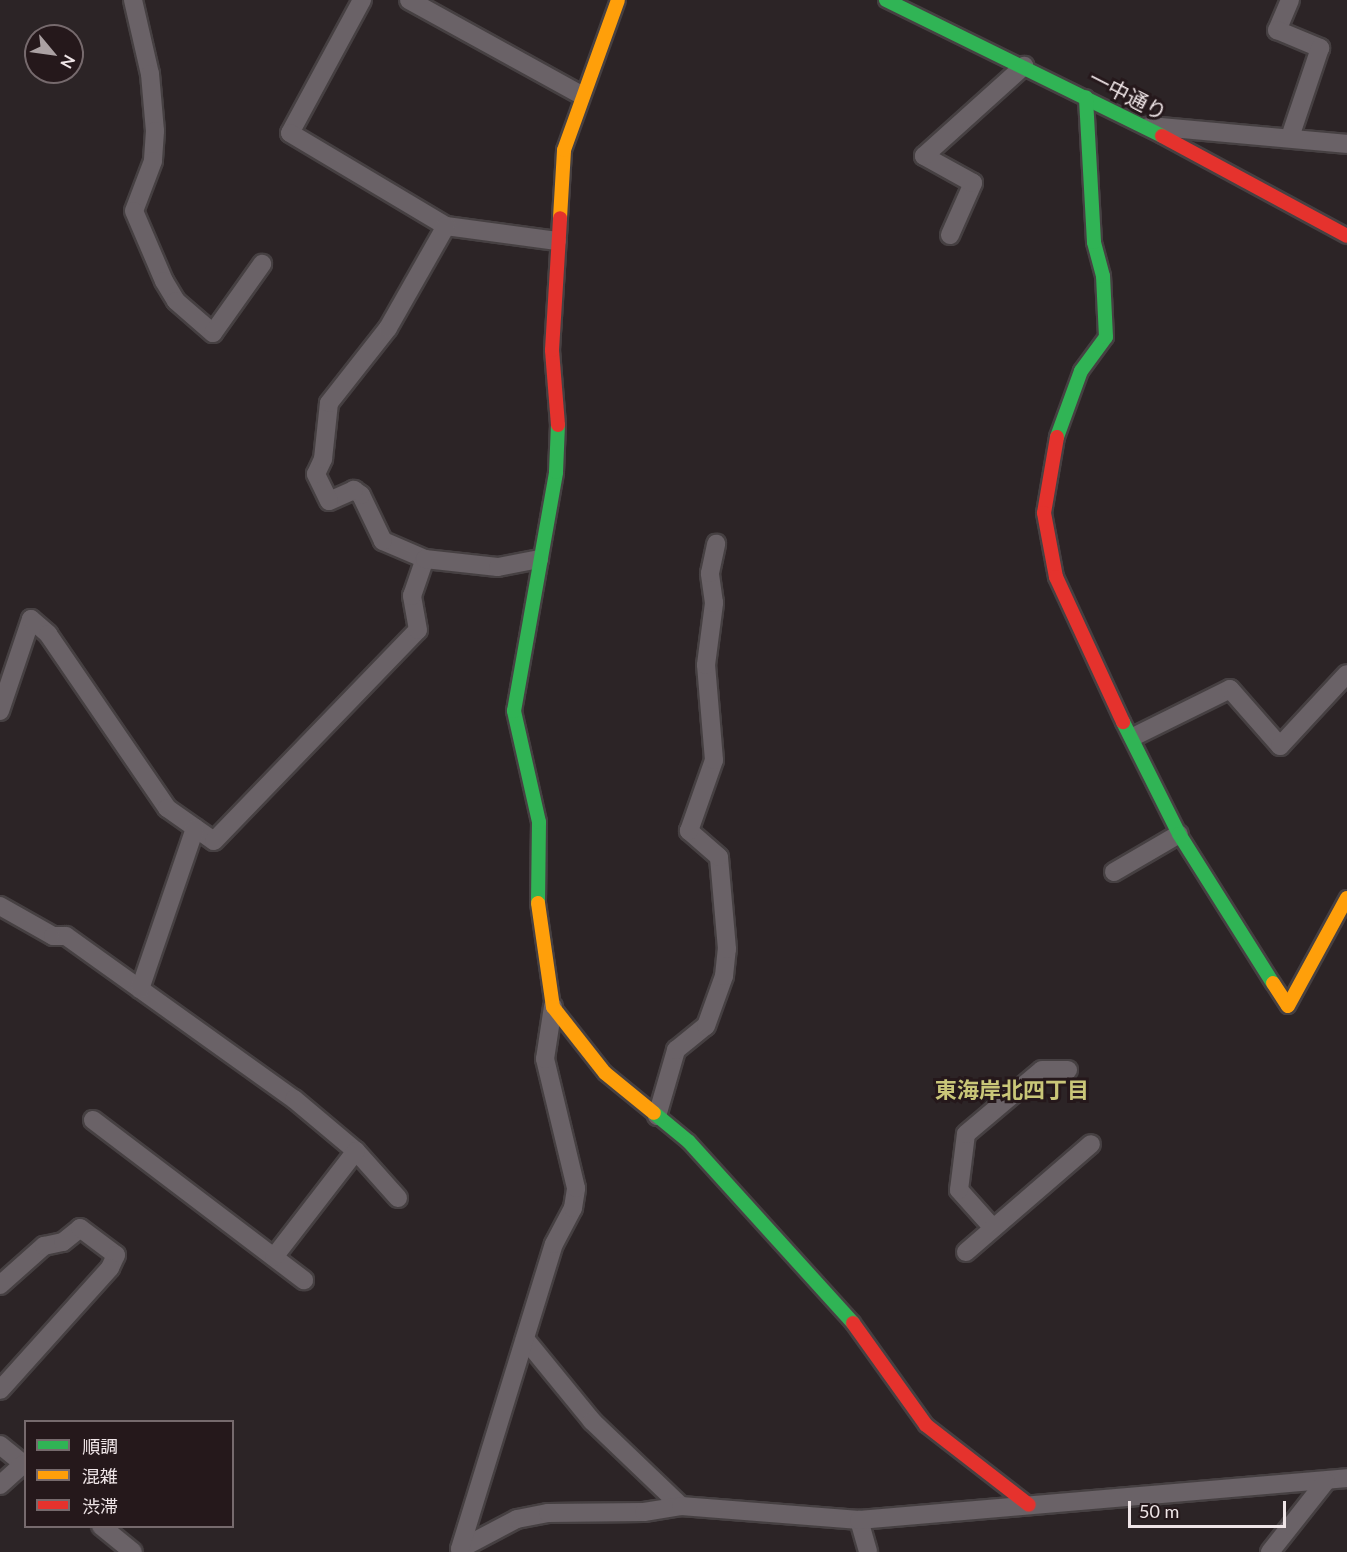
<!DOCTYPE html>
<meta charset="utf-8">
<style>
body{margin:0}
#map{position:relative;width:1347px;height:1552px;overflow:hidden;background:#2c2426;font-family:Lato,"Noto Sans JP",sans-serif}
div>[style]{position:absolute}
.roads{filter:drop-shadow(2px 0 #464042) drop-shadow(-2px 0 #464042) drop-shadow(0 2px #464042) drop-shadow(0 -2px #464042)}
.street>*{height:18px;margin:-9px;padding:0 9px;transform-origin:9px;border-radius:9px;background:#6a6267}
.fast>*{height:14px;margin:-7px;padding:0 7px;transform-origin:7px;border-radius:7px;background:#30b455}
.slow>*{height:14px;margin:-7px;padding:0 7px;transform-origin:7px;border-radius:7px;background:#ff9f0a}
.jam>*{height:14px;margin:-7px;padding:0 7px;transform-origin:7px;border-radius:7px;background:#e5322d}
span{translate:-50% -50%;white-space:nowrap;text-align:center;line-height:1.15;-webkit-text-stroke:6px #25181b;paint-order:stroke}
.street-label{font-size:21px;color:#efe5e7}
.neighbourhood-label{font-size:22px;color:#c9c678;font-weight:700}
.legend{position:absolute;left:24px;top:1420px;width:210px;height:108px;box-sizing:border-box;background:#25181b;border:2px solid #766a6d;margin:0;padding:8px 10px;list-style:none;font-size:18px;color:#efe5e7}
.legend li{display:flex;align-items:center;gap:12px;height:30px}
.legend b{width:30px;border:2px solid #766a6d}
.north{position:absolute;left:24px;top:24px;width:60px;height:60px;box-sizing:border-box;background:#25181b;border:2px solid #766a6d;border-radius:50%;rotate:119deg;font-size:16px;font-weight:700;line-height:24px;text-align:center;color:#efe5e7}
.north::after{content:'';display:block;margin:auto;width:21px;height:27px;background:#aba1a3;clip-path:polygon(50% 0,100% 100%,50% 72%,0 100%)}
.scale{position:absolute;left:1128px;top:1501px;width:158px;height:27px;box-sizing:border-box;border:3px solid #efe5e7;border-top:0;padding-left:8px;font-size:18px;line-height:21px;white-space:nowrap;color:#efe5e7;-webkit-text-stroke:4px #25181b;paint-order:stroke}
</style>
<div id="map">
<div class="roads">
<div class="street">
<i style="left:133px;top:0;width:76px;rotate:77.1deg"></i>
<i style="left:150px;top:74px;width:57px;rotate:85deg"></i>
<i style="left:155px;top:131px;width:30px;rotate:94deg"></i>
<i style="left:153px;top:161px;width:53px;rotate:110.8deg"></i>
<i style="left:134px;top:211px;width:76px;rotate:66.8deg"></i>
<i style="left:164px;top:281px;width:23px;rotate:59deg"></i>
<i style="left:176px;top:301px;width:49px;rotate:40.9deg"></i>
<i style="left:213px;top:333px;width:85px;rotate:-54.6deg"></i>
<i style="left:362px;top:0;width:151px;rotate:118.4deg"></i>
<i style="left:290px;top:133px;width:182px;rotate:30.8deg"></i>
<i style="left:446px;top:226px;width:112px;rotate:7.7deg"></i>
<i style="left:409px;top:0;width:196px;rotate:28.9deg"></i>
<i style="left:1290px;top:0;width:33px;rotate:113deg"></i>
<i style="left:1277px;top:30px;width:47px;rotate:22.7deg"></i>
<i style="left:1320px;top:48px;width:94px;rotate:108.6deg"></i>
<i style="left:1150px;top:126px;width:198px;rotate:5.2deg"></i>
<i style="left:950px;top:235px;width:57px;rotate:-66.1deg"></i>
<i style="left:973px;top:183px;width:56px;rotate:-151.1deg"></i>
<i style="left:924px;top:156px;width:135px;rotate:-42deg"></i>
<i style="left:425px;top:559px;width:46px;rotate:-156.8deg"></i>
<i style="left:383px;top:541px;width:51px;rotate:-115.6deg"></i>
<i style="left:361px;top:495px;width:9px;rotate:-144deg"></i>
<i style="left:354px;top:490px;width:27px;rotate:156deg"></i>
<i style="left:329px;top:501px;width:30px;rotate:-116deg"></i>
<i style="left:316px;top:474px;width:17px;rotate:-65deg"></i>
<i style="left:323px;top:459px;width:56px;rotate:-83.9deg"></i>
<i style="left:329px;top:403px;width:95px;rotate:-51.8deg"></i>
<i style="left:388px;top:328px;width:117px;rotate:-60.4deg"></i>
<i style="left:0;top:711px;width:97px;rotate:-71.4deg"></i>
<i style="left:31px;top:619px;width:23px;rotate:41deg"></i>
<i style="left:48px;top:634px;width:211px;rotate:55.6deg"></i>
<i style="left:167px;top:808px;width:57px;rotate:35.1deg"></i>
<i style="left:214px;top:841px;width:293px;rotate:-46deg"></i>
<i style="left:418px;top:630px;width:35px;rotate:-100deg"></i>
<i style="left:412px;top:596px;width:39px;rotate:-71deg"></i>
<i style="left:425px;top:559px;width:73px;rotate:6.3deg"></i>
<i style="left:498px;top:567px;width:42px;rotate:-11deg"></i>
<i style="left:1133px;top:737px;width:108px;rotate:-26.3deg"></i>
<i style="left:1230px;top:689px;width:76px;rotate:48.7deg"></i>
<i style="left:1280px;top:746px;width:98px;rotate:-47.1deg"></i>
<i style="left:1114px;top:872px;width:75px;rotate:-30.3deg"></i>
<i style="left:0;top:906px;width:61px;rotate:29.5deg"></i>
<i style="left:53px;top:936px;width:13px"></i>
<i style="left:66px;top:936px;width:280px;rotate:35.6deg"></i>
<i style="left:294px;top:1099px;width:81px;rotate:40deg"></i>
<i style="left:356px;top:1151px;width:63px;rotate:48.2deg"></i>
<i style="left:140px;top:989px;width:170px;rotate:-71.1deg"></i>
<i style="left:657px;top:1116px;width:69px;rotate:-73.9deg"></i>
<i style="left:676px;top:1050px;width:38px;rotate:-39deg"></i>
<i style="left:706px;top:1026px;width:53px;rotate:-70.2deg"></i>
<i style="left:724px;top:976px;width:27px;rotate:-84deg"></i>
<i style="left:727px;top:949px;width:92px;rotate:-95deg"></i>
<i style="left:719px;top:857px;width:40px;rotate:-139deg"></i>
<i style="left:689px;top:831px;width:75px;rotate:-70.6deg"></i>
<i style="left:714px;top:760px;width:95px;rotate:-94.8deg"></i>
<i style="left:706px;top:665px;width:63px;rotate:-82.6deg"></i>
<i style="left:714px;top:603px;width:30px;rotate:-98deg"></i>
<i style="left:710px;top:573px;width:30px;rotate:-78deg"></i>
<i style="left:93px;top:1120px;width:265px;rotate:37.2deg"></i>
<i style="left:993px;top:1228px;width:51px;rotate:-131.8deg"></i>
<i style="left:959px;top:1190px;width:56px;rotate:-82.9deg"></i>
<i style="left:966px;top:1134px;width:99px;rotate:-40.1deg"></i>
<i style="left:1042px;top:1070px;width:26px"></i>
<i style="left:966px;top:1252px;width:165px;rotate:-40.8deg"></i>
<i style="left:274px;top:1257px;width:134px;rotate:-52.3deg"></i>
<i style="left:0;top:1285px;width:59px;rotate:-41.6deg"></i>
<i style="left:44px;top:1246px;width:19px;rotate:-12deg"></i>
<i style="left:63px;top:1242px;width:22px;rotate:-39deg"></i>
<i style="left:80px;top:1228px;width:45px;rotate:36.9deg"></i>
<i style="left:116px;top:1255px;width:14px;rotate:115deg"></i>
<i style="left:110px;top:1268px;width:164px;rotate:132deg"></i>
<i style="left:525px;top:1339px;width:106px;rotate:50.7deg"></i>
<i style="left:592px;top:1421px;width:123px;rotate:43.7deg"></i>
<i style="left:0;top:1445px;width:33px;rotate:39deg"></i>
<i style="left:0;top:1485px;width:31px;rotate:-42deg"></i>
<i style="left:859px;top:1520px;width:33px;rotate:74deg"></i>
<i style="left:101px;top:1526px;width:41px;rotate:39.1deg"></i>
<i style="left:460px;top:1549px;width:64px;rotate:-27.8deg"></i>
<i style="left:517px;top:1519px;width:32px;rotate:-11deg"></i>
<i style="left:548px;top:1513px;width:96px;rotate:-0.6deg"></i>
<i style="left:644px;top:1512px;width:37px;rotate:-9deg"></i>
<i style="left:681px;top:1506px;width:179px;rotate:4.5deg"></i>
<i style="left:859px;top:1520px;width:490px;rotate:-4.9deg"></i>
<i style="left:460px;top:1549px;width:319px;rotate:-72.9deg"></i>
<i style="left:554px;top:1244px;width:41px;rotate:-62.2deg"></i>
<i style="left:573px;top:1208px;width:20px;rotate:-81deg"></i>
<i style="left:576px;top:1188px;width:133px;rotate:-103.5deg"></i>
<i style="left:545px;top:1059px;width:53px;rotate:-81.3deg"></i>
<i style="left:1270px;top:1552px;width:90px;rotate:-51.7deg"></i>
</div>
<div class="fast">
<i style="left:886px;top:0;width:308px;rotate:26.2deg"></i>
<i style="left:1057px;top:437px;width:70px;rotate:-70deg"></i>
<i style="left:1081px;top:371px;width:42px;rotate:-53.7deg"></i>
<i style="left:1106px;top:337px;width:61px;rotate:-92.8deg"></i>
<i style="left:1103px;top:276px;width:35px;rotate:-105deg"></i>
<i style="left:1094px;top:242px;width:145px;rotate:-93.2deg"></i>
<i style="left:1123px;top:722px;width:125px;rotate:63.4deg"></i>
<i style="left:1179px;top:834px;width:176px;rotate:57.8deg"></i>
<i style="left:538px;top:903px;width:81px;rotate:-89.3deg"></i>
<i style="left:539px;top:822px;width:114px;rotate:-102.7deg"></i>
<i style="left:514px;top:711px;width:243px;rotate:-80deg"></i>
<i style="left:556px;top:472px;width:47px;rotate:-87.6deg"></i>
<i style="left:654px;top:1113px;width:45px;rotate:39.6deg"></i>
<i style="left:689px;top:1142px;width:244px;rotate:47.8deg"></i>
</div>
<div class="slow">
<i style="left:560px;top:218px;width:68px;rotate:-86.6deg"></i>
<i style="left:564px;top:150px;width:159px;rotate:-70.2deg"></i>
<i style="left:538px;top:903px;width:105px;rotate:81.8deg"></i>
<i style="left:553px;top:1007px;width:84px;rotate:51.8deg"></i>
<i style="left:605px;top:1073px;width:63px;rotate:39.2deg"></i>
<i style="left:1273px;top:983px;width:27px;rotate:57deg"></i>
<i style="left:1288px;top:1006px;width:123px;rotate:-61.4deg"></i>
</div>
<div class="jam">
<i style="left:1162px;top:136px;width:210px;rotate:28.4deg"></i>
<i style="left:558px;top:425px;width:75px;rotate:-94.6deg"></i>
<i style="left:552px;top:350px;width:132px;rotate:-86.5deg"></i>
<i style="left:1057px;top:437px;width:77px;rotate:99.7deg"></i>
<i style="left:1044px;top:513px;width:65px;rotate:79.4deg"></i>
<i style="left:1056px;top:577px;width:160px;rotate:65.2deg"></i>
<i style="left:853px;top:1323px;width:125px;rotate:54.4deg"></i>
<i style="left:926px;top:1425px;width:130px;rotate:37.8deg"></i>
</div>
</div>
<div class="street-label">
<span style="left:1128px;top:95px;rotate:27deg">一中通り</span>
</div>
<div class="neighbourhood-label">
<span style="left:1012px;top:1090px">東海岸北四丁目</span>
</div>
<ul class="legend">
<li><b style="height:8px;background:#30b455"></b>順調</li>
<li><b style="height:8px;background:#ff9f0a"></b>混雑</li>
<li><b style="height:8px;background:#e5322d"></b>渋滞</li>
</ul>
<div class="north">N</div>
<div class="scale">50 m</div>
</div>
